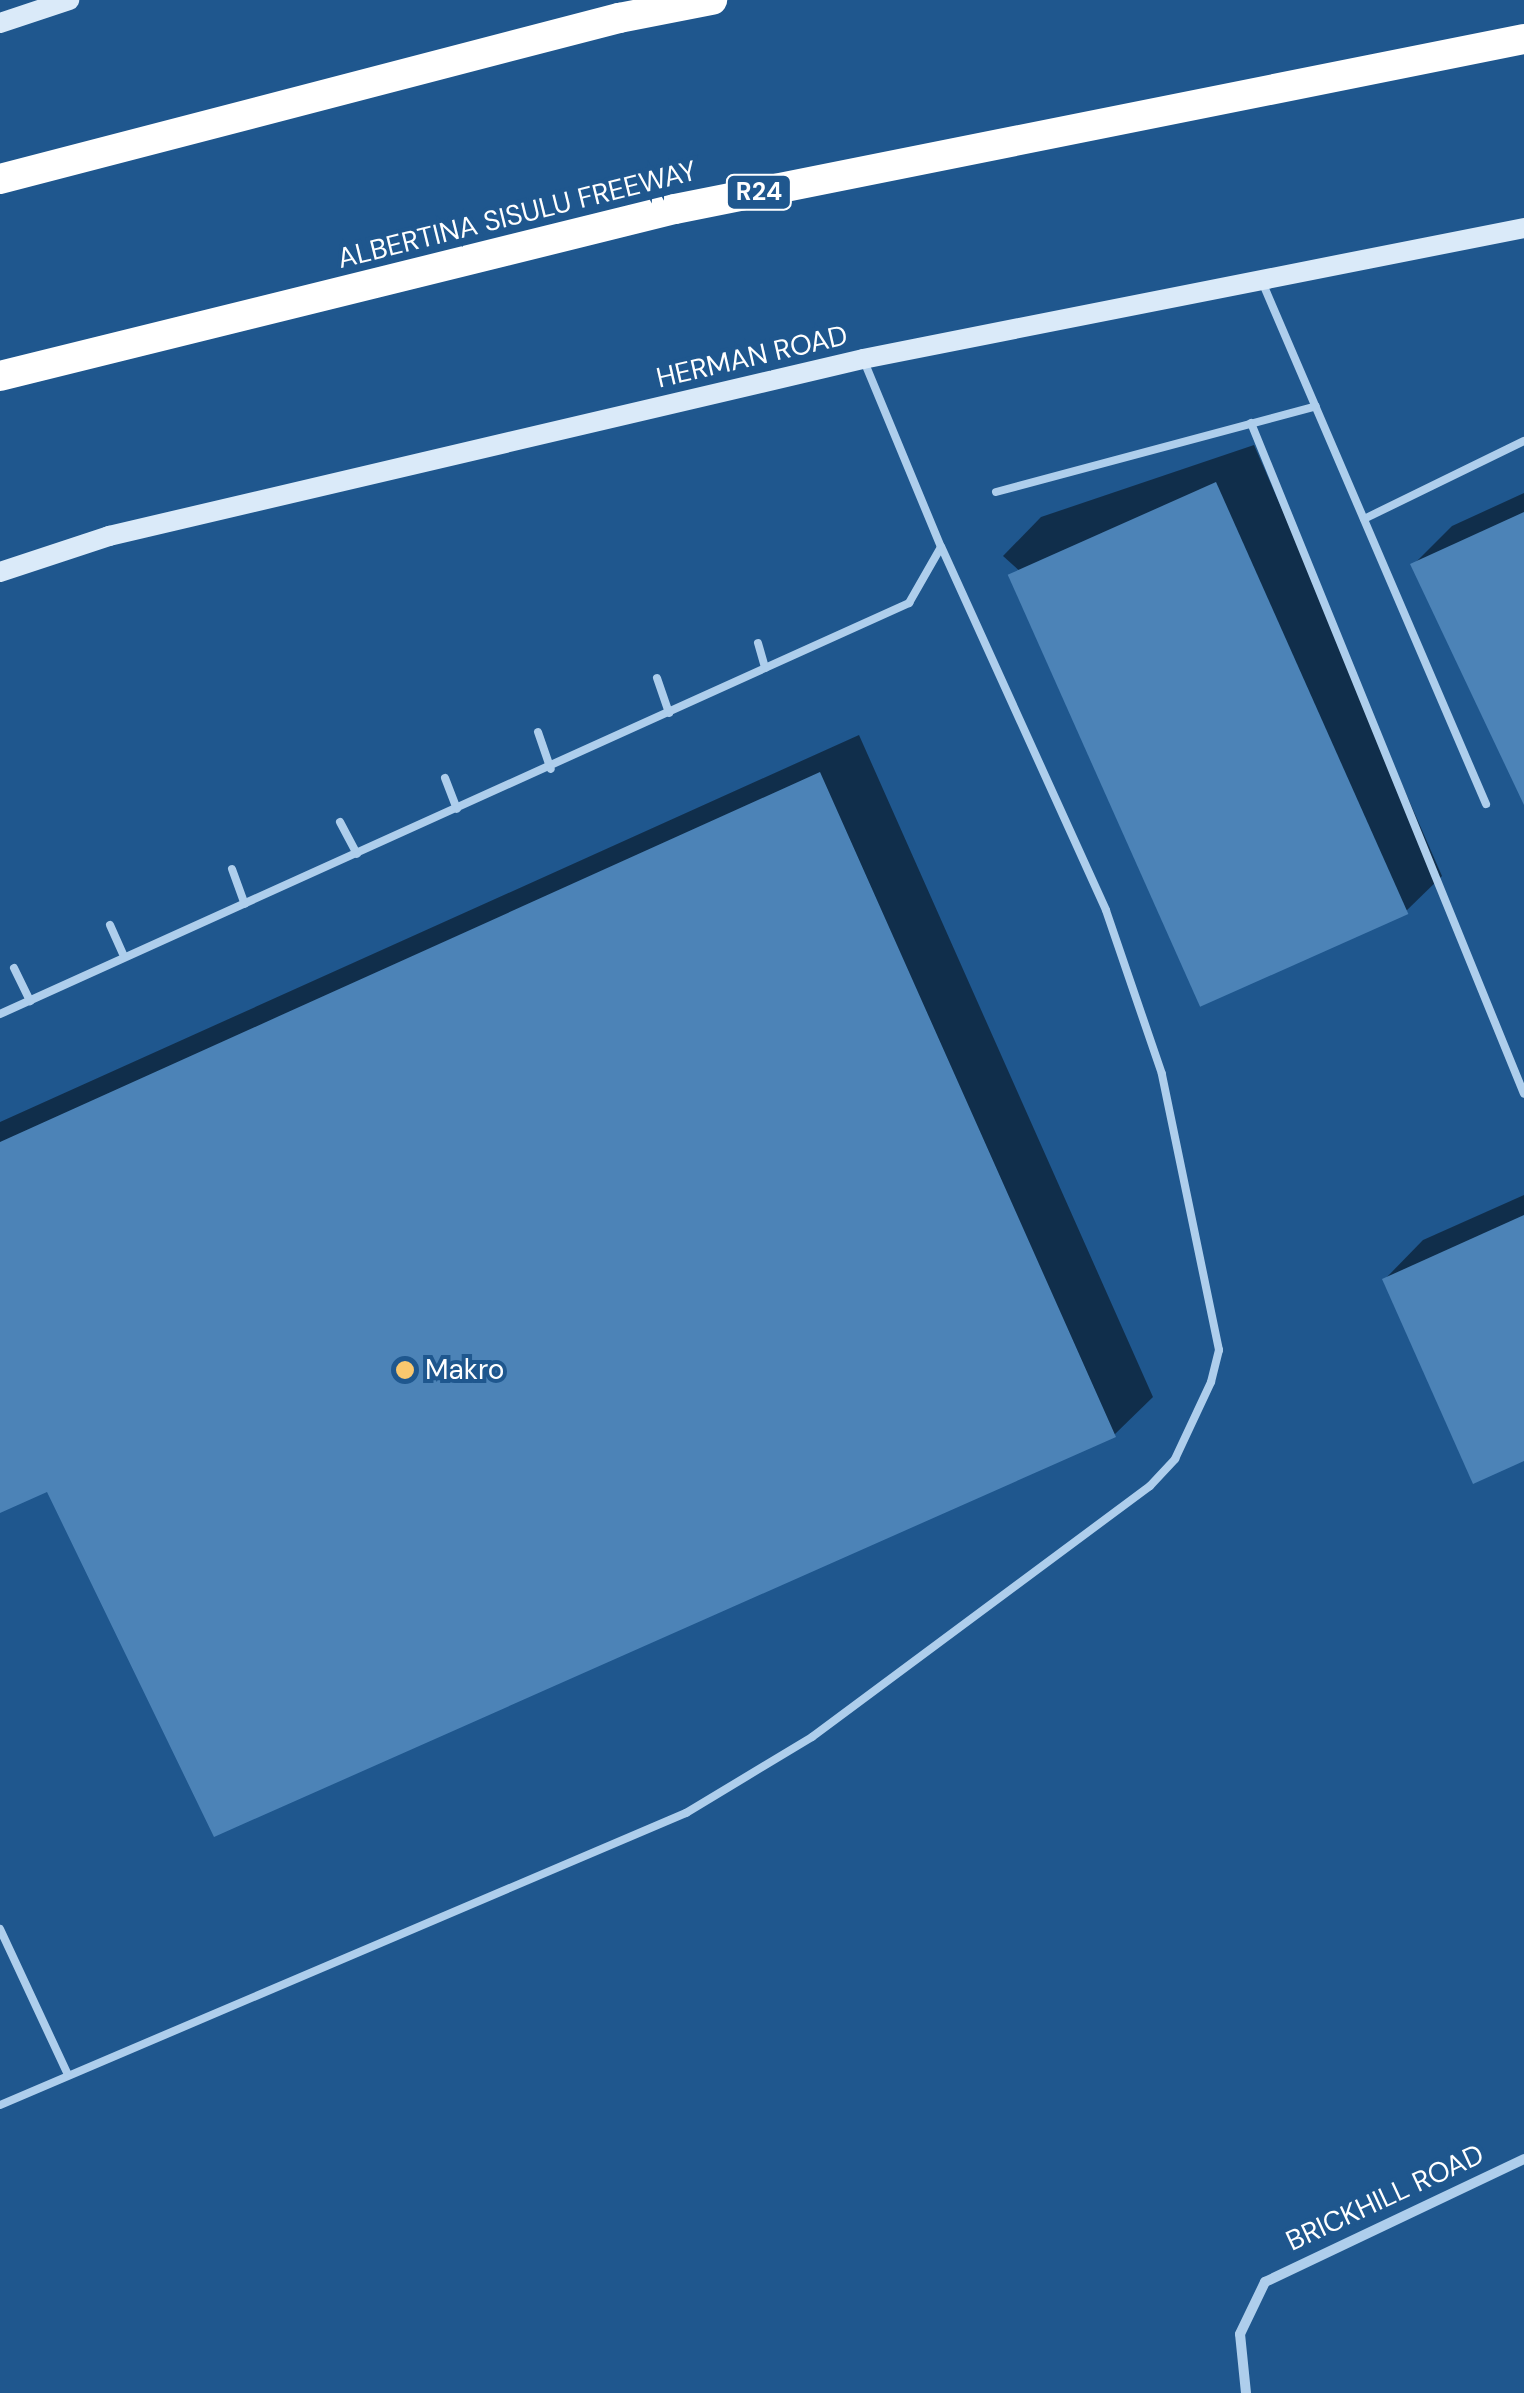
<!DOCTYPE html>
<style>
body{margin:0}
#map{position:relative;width:1524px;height:2393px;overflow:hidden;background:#1f578e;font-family:"DM Sans",sans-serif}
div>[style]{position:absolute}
.shadow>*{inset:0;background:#0007}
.building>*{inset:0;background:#4c83b7;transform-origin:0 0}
.lane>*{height:8px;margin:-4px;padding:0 4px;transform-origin:4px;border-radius:4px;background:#aeceec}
.street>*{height:10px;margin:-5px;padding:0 5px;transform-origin:5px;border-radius:5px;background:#aeceec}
.secondary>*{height:20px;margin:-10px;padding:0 10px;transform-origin:10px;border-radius:10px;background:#daeaf9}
.highway>*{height:30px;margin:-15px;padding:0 15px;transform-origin:15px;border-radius:15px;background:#fff}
.dots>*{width:28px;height:28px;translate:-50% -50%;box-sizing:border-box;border:5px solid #1f578e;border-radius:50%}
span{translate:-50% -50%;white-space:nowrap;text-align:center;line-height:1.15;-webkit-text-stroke:8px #1f578e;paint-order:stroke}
.shield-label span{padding:2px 8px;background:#1f578e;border:2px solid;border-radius:8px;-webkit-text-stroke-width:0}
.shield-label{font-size:25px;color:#fff;font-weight:700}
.street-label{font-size:28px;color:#fff}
.poi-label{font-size:28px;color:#fff}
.left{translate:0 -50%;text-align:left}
</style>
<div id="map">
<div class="shadow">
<i style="clip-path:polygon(1254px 445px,1442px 876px,1403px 914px,1003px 556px,1041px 517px)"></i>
<i style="clip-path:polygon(1524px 493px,1524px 799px,1413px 565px,1452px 526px)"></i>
<i style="clip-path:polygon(859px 735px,1153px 1397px,1114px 1435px,48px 1489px,0 1510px,0 1122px)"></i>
<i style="clip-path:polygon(1524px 1195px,1524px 1458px,1385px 1279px,1423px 1240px)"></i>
</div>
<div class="building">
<i style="left:1216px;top:482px;width:473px;height:228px;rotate:66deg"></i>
<i style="clip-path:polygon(1524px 512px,1524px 805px,1410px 564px)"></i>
<i style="clip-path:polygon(820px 772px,1116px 1437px,214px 1837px,47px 1492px,0 1513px,0 1142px)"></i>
<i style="clip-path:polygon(1524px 1215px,1524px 1461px,1473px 1484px,1382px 1279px)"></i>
</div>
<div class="lane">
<i style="left:1263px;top:284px;width:566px;rotate:66.79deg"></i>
<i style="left:1251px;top:423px;width:724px;rotate:67.86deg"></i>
<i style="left:996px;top:492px;width:331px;rotate:-15deg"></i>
<i style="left:1364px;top:519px;width:178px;rotate:-26deg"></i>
<i style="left:758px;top:643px;width:26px;rotate:74deg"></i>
<i style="left:657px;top:678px;width:37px;rotate:71deg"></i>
<i style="left:538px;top:732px;width:39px;rotate:71deg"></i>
<i style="left:445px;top:778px;width:33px;rotate:69deg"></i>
<i style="left:340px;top:822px;width:36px;rotate:62deg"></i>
<i style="left:232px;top:869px;width:37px;rotate:70deg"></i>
<i style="left:110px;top:925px;width:35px;rotate:66deg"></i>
<i style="left:14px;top:968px;width:37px;rotate:64deg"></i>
<i style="left:0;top:1014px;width:998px;rotate:-24.33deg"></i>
<i style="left:909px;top:603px;width:64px;rotate:-60.3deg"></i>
<i style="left:941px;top:547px;width:204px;rotate:-112.5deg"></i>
<i style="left:0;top:1929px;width:161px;rotate:65deg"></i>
<i style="left:0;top:2105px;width:746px;rotate:-23.06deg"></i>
<i style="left:686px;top:1813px;width:147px;rotate:-31.1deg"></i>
<i style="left:812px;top:1737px;width:421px;rotate:-36.6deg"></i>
<i style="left:1150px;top:1486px;width:37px;rotate:-47deg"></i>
<i style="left:1175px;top:1459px;width:85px;rotate:-64.9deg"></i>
<i style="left:1211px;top:1382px;width:33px;rotate:-76deg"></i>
<i style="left:1219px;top:1350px;width:282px;rotate:-101.7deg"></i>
<i style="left:1162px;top:1074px;width:173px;rotate:-108.9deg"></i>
<i style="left:1106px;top:910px;width:399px;rotate:-114.4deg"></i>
</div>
<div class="street">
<i style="left:1246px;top:2393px;width:59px;rotate:-95.8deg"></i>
<i style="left:1240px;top:2334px;width:58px;rotate:-64.3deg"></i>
<i style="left:1265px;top:2282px;width:287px;rotate:-25.4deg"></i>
</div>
<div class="secondary">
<i style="left:0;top:23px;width:73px;rotate:-18.4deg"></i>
<i style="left:0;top:572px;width:115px;rotate:-18.3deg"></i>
<i style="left:109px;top:536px;width:774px;rotate:-13.21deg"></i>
<i style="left:863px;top:359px;width:674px;rotate:-11.21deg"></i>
</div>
<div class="highway">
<i style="left:0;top:179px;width:640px;rotate:-14.58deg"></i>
<i style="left:619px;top:18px;width:95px;rotate:-11deg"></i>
<i style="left:0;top:376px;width:695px;rotate:-13.9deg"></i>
<i style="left:675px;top:209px;width:866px;rotate:-11.32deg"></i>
</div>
<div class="dots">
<i style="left:405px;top:1370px;background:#fac86e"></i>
</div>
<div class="shield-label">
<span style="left:759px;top:192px">R24</span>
</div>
<div class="street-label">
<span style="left:517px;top:215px;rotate:-14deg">ALBERTINA SISULU FREEWAY</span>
<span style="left:752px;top:357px;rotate:-13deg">HERMAN ROAD</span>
<span style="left:1385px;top:2198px;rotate:-25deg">BRICKHILL ROAD</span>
</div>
<div class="poi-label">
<span class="left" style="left:425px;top:1370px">Makro</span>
</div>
</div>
